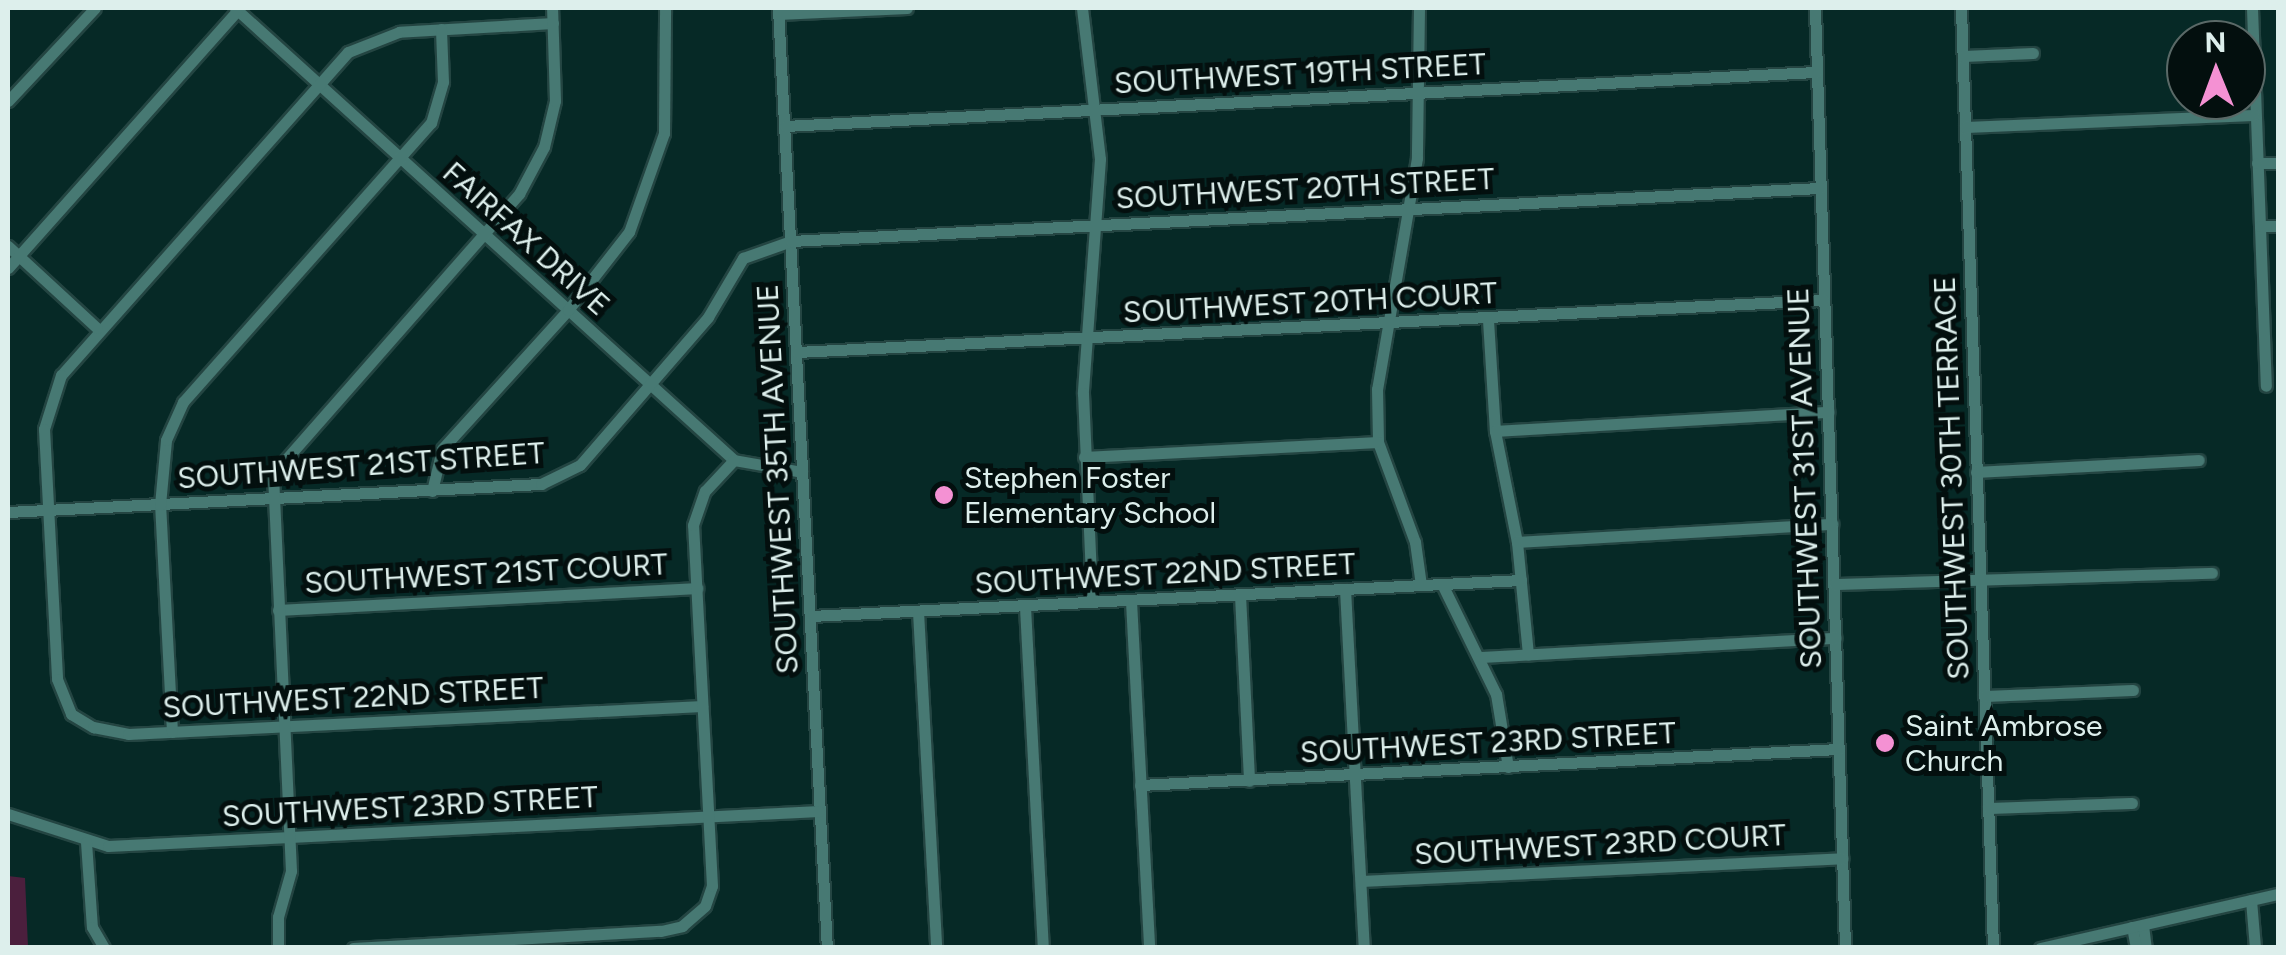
<!DOCTYPE html>
<style>
body{margin:0}
#map{position:relative;width:2286px;height:955px;overflow:hidden;background:#062926;font-family:Figtree,sans-serif}
div>[style]{position:absolute}
.green>*{inset:0;background:#4b1f3d}
.roads{filter:drop-shadow(2px 0 #244542) drop-shadow(-2px 0 #244542) drop-shadow(0 2px #244542) drop-shadow(0 -2px #244542)}
.minor>*{height:11px;margin:-5.5px;padding:0 5.5px;transform-origin:5.5px;border-radius:5.5px;background:#477973}
.dots>*{width:28px;height:28px;translate:-50% -50%;box-sizing:border-box;border:5px solid #030f0e;border-radius:50%}
span{translate:-50% -50%;white-space:nowrap;text-align:center;line-height:1.15;-webkit-text-stroke:10px #030f0e;paint-order:stroke}
.street-label{font-size:30px;color:#ddefec}
.poi-label{font-size:30px;color:#ddefec}
.left{translate:0 -50%;text-align:left}
.frame{position:absolute;inset:0;border:10px solid #ddefec;pointer-events:none}
.north{position:absolute;left:2166px;top:20px;width:100px;height:100px;box-sizing:border-box;background:#030f0e;border:2px solid #5a6967;border-radius:50%;rotate:359deg;font-size:28px;font-weight:700;line-height:40px;text-align:center;color:#ddefec}
.north::after{content:'';display:block;margin:auto;width:35px;height:45px;background:#f491d3;clip-path:polygon(50% 0,100% 100%,50% 72%,0 100%)}
</style>
<div id="map">
<div class="green">
<i style="clip-path:polygon(8px 876px,25px 878px,28px 947px,8px 947px)"></i>
</div>
<div class="roads">
<div class="minor">
<i style="left:235px;top:8px;width:673px;rotate:42.17deg"></i>
<i style="left:734px;top:460px;width:69px;rotate:10deg"></i>
<i style="left:778px;top:8px;width:941px;rotate:87.02deg"></i>
<i style="left:1082px;top:8px;width:152px;rotate:83.2deg"></i>
<i style="left:1100px;top:159px;width:235px;rotate:94.2deg"></i>
<i style="left:1083px;top:393px;width:209px;rotate:87.5deg"></i>
<i style="left:1419px;top:8px;width:150px;rotate:90.8deg"></i>
<i style="left:1417px;top:158px;width:234px;rotate:99.8deg"></i>
<i style="left:1377px;top:389px;width:53px;rotate:88.9deg"></i>
<i style="left:1378px;top:442px;width:107px;rotate:69.7deg"></i>
<i style="left:1415px;top:542px;width:43px;rotate:82.1deg"></i>
<i style="left:1815px;top:8px;width:940px;rotate:88.17deg"></i>
<i style="left:1961px;top:8px;width:941px;rotate:88.05deg"></i>
<i style="left:2252px;top:8px;width:378px;rotate:87.9deg"></i>
<i style="left:778px;top:14px;width:129px;rotate:-2.7deg"></i>
<i style="left:553px;top:23px;width:154px;rotate:176.7deg"></i>
<i style="left:399px;top:32px;width:55px;rotate:158.6deg"></i>
<i style="left:348px;top:52px;width:432px;rotate:131.6deg"></i>
<i style="left:61px;top:375px;width:57px;rotate:107.5deg"></i>
<i style="left:44px;top:429px;width:250px;rotate:87deg"></i>
<i style="left:57px;top:679px;width:38px;rotate:68deg"></i>
<i style="left:71px;top:714px;width:26px;rotate:31deg"></i>
<i style="left:93px;top:727px;width:36px;rotate:11deg"></i>
<i style="left:128px;top:734px;width:575px;rotate:-2.79deg"></i>
<i style="left:1963px;top:56px;width:70px;rotate:-2.5deg"></i>
<i style="left:8px;top:101px;width:127px;rotate:-46.9deg"></i>
<i style="left:785px;top:126px;width:1033px;rotate:-3deg"></i>
<i style="left:1965px;top:127px;width:289px;rotate:-2.4deg"></i>
<i style="left:2257px;top:163px;width:21px"></i>
<i style="left:2260px;top:226px;width:18px"></i>
<i style="left:8px;top:246px;width:121px;rotate:42.7deg"></i>
<i style="left:8px;top:268px;width:343px;rotate:-48.3deg"></i>
<i style="left:1488px;top:320px;width:111px;rotate:86.4deg"></i>
<i style="left:1495px;top:431px;width:113px;rotate:78.8deg"></i>
<i style="left:1517px;top:542px;width:113px;rotate:84.4deg"></i>
<i style="left:797px;top:352px;width:1028px;rotate:-2.9deg"></i>
<i style="left:1495px;top:431px;width:334px;rotate:-3.3deg"></i>
<i style="left:1084px;top:457px;width:294px;rotate:-2.9deg"></i>
<i style="left:1976px;top:472px;width:223px;rotate:-3.1deg"></i>
<i style="left:432px;top:491px;width:43px;rotate:-76.6deg"></i>
<i style="left:442px;top:449px;width:188px;rotate:-47.8deg"></i>
<i style="left:568px;top:310px;width:99px;rotate:-52deg"></i>
<i style="left:629px;top:232px;width:105px;rotate:-70.5deg"></i>
<i style="left:664px;top:133px;width:125px;rotate:-89.5deg"></i>
<i style="left:8px;top:512px;width:534px;rotate:-3.01deg"></i>
<i style="left:541px;top:484px;width:43px;rotate:-26deg"></i>
<i style="left:580px;top:465px;width:196px;rotate:-49.1deg"></i>
<i style="left:708px;top:317px;width:69px;rotate:-59.3deg"></i>
<i style="left:743px;top:258px;width:51px;rotate:-19.5deg"></i>
<i style="left:791px;top:241px;width:1031px;rotate:-2.95deg"></i>
<i style="left:1517px;top:542px;width:316px;rotate:-3.3deg"></i>
<i style="left:1442px;top:584px;width:123px;rotate:63.9deg"></i>
<i style="left:1496px;top:694px;width:74px;rotate:80.7deg"></i>
<i style="left:1834px;top:584px;width:378px;rotate:-1.7deg"></i>
<i style="left:1345px;top:589px;width:360px;rotate:87deg"></i>
<i style="left:1240px;top:595px;width:186px;rotate:87.2deg"></i>
<i style="left:1131px;top:601px;width:347px;rotate:87deg"></i>
<i style="left:1025px;top:607px;width:341px;rotate:87deg"></i>
<i style="left:278px;top:610px;width:420px;rotate:-3deg"></i>
<i style="left:918px;top:611px;width:337px;rotate:86.9deg"></i>
<i style="left:811px;top:616px;width:711px;rotate:-2.9deg"></i>
<i style="left:1482px;top:657px;width:354px;rotate:-3.1deg"></i>
<i style="left:1984px;top:696px;width:149px;rotate:-2.3deg"></i>
<i style="left:172px;top:732px;width:227px;rotate:-93deg"></i>
<i style="left:160px;top:505px;width:65px;rotate:-84.7deg"></i>
<i style="left:166px;top:440px;width:42px;rotate:-65.9deg"></i>
<i style="left:183px;top:402px;width:373px;rotate:-48.4deg"></i>
<i style="left:431px;top:123px;width:43px;rotate:-73.7deg"></i>
<i style="left:443px;top:82px;width:53px;rotate:-92.2deg"></i>
<i style="left:1140px;top:785px;width:700px;rotate:-2.95deg"></i>
<i style="left:1988px;top:808px;width:144px;rotate:-2deg"></i>
<i style="left:8px;top:814px;width:105px;rotate:17.7deg"></i>
<i style="left:108px;top:846px;width:712px;rotate:-2.82deg"></i>
<i style="left:86px;top:842px;width:85px;rotate:86deg"></i>
<i style="left:92px;top:927px;width:24px;rotate:60deg"></i>
<i style="left:1361px;top:881px;width:482px;rotate:-2.7deg"></i>
<i style="left:2251px;top:900px;width:48px;rotate:85.2deg"></i>
<i style="left:2143px;top:925px;width:23px;rotate:83deg"></i>
<i style="left:2132px;top:927px;width:21px;rotate:79deg"></i>
<i style="left:278px;top:948px;width:31px;rotate:-90deg"></i>
<i style="left:278px;top:917px;width:48px;rotate:-74.2deg"></i>
<i style="left:291px;top:871px;width:397px;rotate:-92.6deg"></i>
<i style="left:273px;top:474px;width:373px;rotate:-48.7deg"></i>
<i style="left:519px;top:194px;width:53px;rotate:-62deg"></i>
<i style="left:544px;top:147px;width:47px;rotate:-76.6deg"></i>
<i style="left:555px;top:101px;width:93px;rotate:-91.8deg"></i>
<i style="left:353px;top:948px;width:308px;rotate:-3.2deg"></i>
<i style="left:661px;top:931px;width:22px;rotate:-13deg"></i>
<i style="left:682px;top:926px;width:30px;rotate:-41deg"></i>
<i style="left:705px;top:906px;width:21px;rotate:-71deg"></i>
<i style="left:712px;top:886px;width:361px;rotate:-93deg"></i>
<i style="left:693px;top:525px;width:36px;rotate:-71deg"></i>
<i style="left:705px;top:491px;width:42px;rotate:-46.9deg"></i>
<i style="left:2040px;top:948px;width:244px;rotate:-12.8deg"></i>
</div>
</div>
<div class="dots">
<i style="left:944px;top:495px;background:#f491d3"></i>
<i style="left:1885px;top:743px;background:#f491d3"></i>
</div>
<div class="street-label">
<span style="left:1300px;top:74px;rotate:-3deg">SOUTHWEST 19TH STREET</span>
<span style="left:1305px;top:189px;rotate:-3deg">SOUTHWEST 20TH STREET</span>
<span style="left:526px;top:239px;rotate:42deg">FAIRFAX DRIVE</span>
<span style="left:1310px;top:303px;rotate:-3deg">SOUTHWEST 20TH COURT</span>
<span style="left:361px;top:466px;rotate:-4deg">SOUTHWEST 21ST STREET</span>
<span style="left:1805px;top:478px;rotate:-92deg">SOUTHWEST 31ST AVENUE</span>
<span style="left:1952px;top:478px;rotate:-92deg">SOUTHWEST 30TH TERRACE</span>
<span style="left:778px;top:479px;rotate:-93deg">SOUTHWEST 35TH AVENUE</span>
<span style="left:486px;top:574px;rotate:-3deg">SOUTHWEST 21ST COURT</span>
<span style="left:1165px;top:574px;rotate:-3deg">SOUTHWEST 22ND STREET</span>
<span style="left:353px;top:698px;rotate:-3deg">SOUTHWEST 22ND STREET</span>
<span style="left:1488px;top:743px;rotate:-3deg">SOUTHWEST 23RD STREET</span>
<span style="left:410px;top:807px;rotate:-3deg">SOUTHWEST 23RD STREET</span>
<span style="left:1600px;top:845px;rotate:-3deg">SOUTHWEST 23RD COURT</span>
</div>
<div class="poi-label">
<span class="left" style="left:964px;top:495px">Stephen Foster<br>Elementary School</span>
<span class="left" style="left:1905px;top:743px">Saint Ambrose<br>Church</span>
</div>
<div class="frame"></div>
<div class="north">N</div>
</div>
